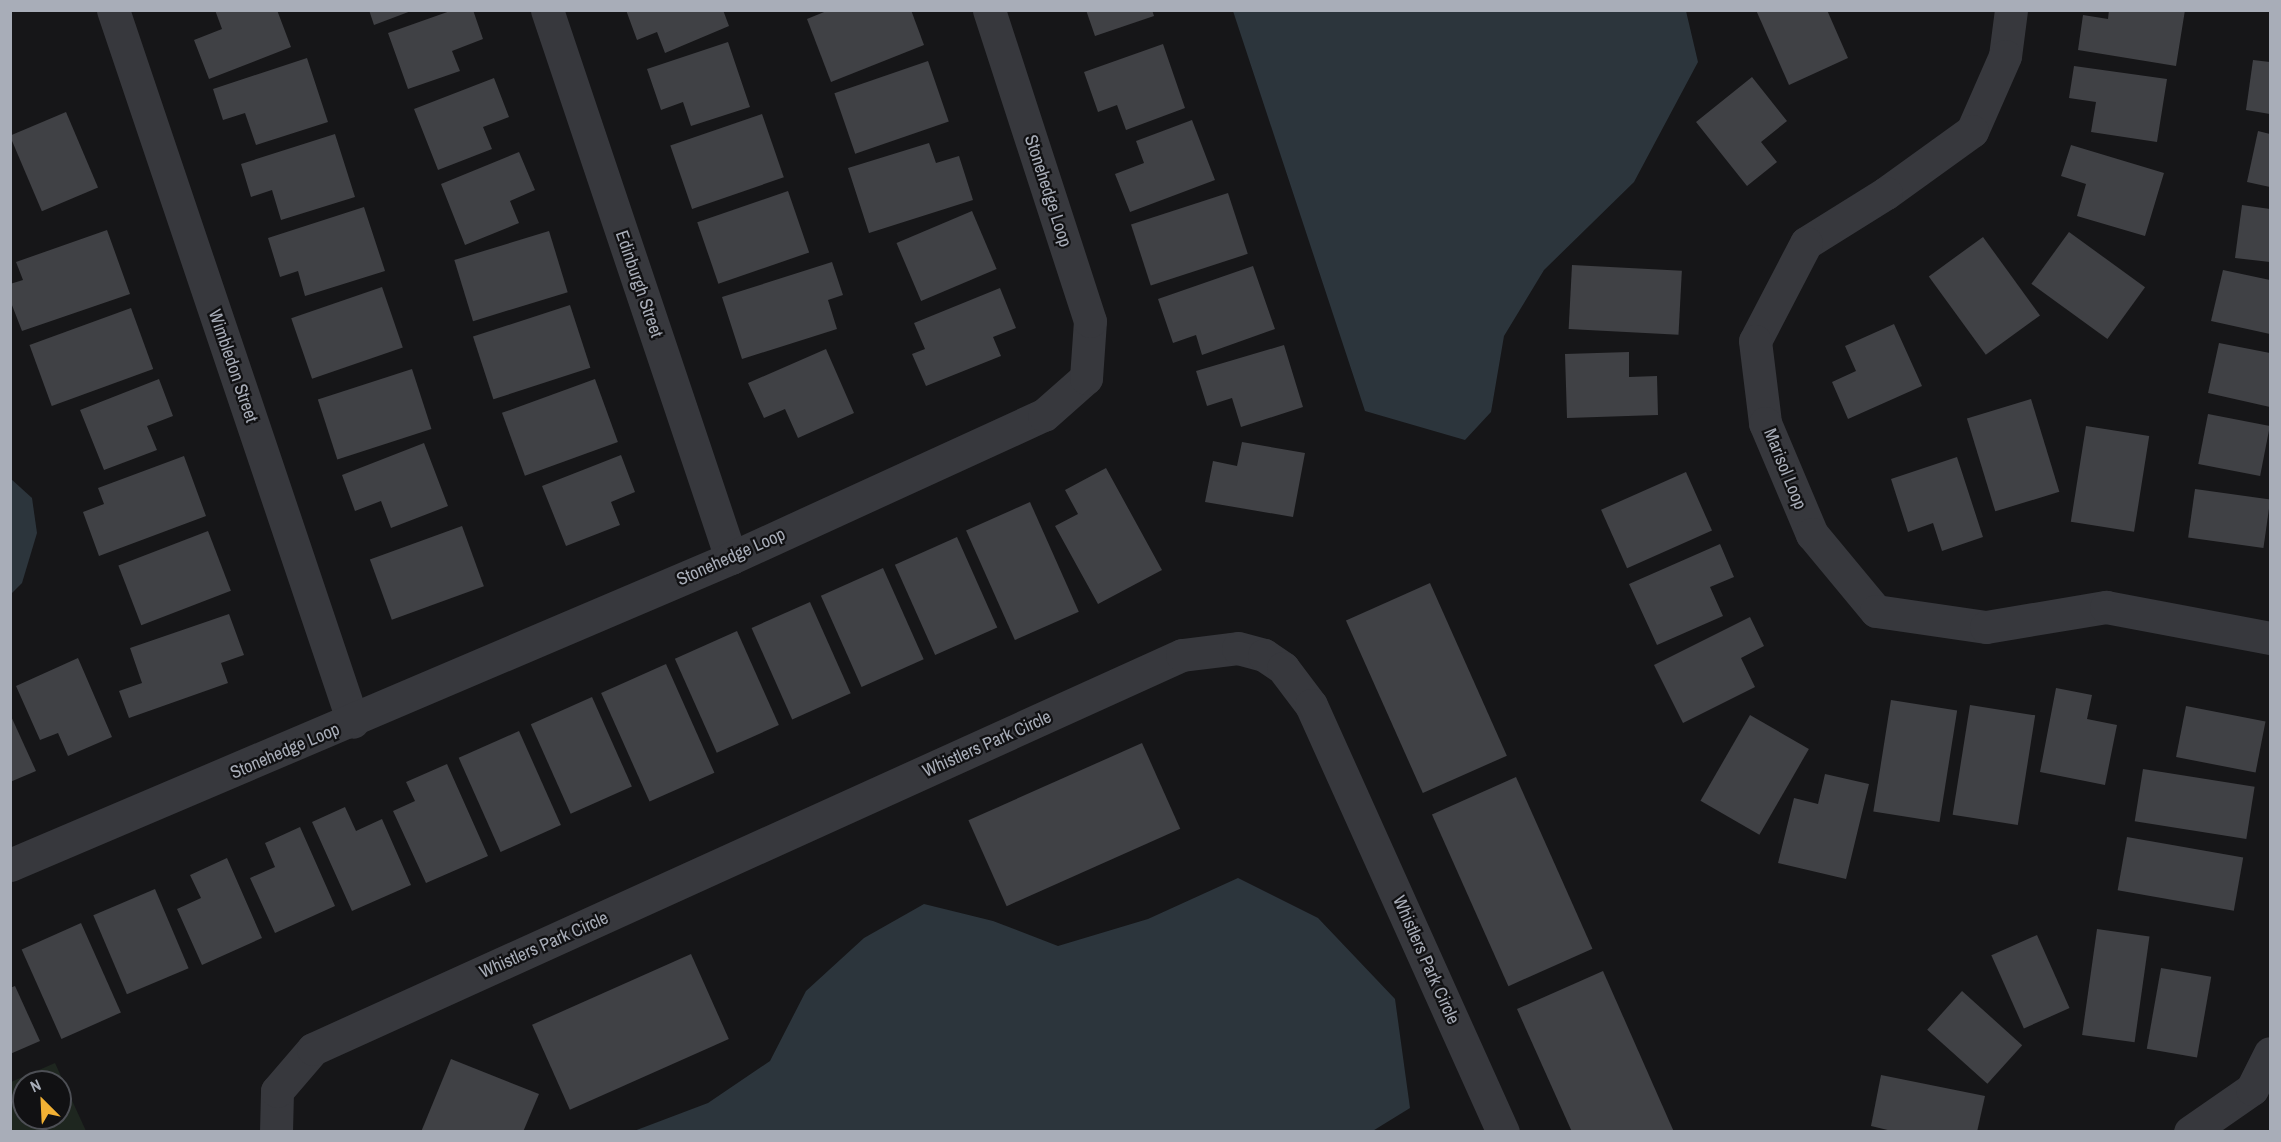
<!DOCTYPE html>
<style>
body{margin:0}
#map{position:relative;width:2281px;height:1142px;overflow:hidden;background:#161618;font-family:"Archivo Narrow",sans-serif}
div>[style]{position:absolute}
.green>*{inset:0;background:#1e261f}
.water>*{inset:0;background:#2c353c}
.building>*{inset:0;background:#404145;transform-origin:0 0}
.street>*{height:33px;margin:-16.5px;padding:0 16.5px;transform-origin:16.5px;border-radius:16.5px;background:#37383d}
span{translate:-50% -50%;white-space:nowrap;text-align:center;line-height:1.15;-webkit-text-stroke:4.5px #111113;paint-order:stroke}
.street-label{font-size:18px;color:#a8adb8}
.frame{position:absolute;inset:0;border:12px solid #a8adb8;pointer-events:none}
.north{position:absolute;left:12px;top:1070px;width:60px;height:60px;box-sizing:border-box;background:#111113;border:2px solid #4d4f55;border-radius:50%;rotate:336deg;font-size:16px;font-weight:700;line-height:24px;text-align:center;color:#a8adb8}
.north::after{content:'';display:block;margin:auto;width:21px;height:27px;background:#f2b134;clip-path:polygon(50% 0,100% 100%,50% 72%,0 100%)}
</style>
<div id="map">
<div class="green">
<i style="clip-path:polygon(evenodd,55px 1063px,86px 1131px,11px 1131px,11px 1082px,55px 1063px,24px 1082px,60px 1082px,60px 1118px,24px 1118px,24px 1082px)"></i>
</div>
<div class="water">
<i style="clip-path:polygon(1233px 11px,1686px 11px,1698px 62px,1634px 182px,1544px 270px,1504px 336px,1491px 412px,1465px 440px,1365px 411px)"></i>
<i style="clip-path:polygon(10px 478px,32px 498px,37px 533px,22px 583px,11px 594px)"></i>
<i style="clip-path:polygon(1238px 878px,1318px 918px,1395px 999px,1410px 1108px,1371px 1132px,634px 1131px,708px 1103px,770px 1061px,806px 991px,864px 938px,924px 904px,993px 921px,1058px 946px,1148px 919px)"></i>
</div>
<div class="building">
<i style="clip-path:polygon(215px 10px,277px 10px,291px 47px,209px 79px,194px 40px,222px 29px)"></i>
<i style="clip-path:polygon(369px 10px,411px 10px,411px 11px,374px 25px)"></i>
<i style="clip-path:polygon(453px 10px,473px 10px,483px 39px,452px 51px,460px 71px,408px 89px,388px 33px)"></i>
<i style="clip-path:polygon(626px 10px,723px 10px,729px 26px,665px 53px,657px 32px,637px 40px)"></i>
<i style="clip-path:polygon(829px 10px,911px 10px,924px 45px,831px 82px,807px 19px)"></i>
<i style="clip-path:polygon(1086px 10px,1152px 10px,1154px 16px,1095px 36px)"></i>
<i style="clip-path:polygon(1756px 10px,1827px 10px,1848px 58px,1789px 85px)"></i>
<i style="clip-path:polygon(2109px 10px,2185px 10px,2176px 66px,2078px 50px,2083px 15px,2108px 19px)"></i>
<i style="clip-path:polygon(728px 42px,750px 107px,691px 126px,683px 102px,661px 110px,647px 69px)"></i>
<i style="clip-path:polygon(1163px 44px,1185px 108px,1126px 130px,1117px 105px,1098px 112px,1084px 72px)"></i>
<i style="clip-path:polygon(307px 58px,328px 122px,256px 145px,245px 113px,223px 120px,213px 89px)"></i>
<i style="clip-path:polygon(2253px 60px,2270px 62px,2270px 114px,2246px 110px)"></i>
<i style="left:928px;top:61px;width:64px;height:99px;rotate:71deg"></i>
<i style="clip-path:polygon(2074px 66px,2167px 79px,2157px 142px,2091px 132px,2096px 102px,2069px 98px)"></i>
<i style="clip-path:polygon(1752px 77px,1787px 121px,1761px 142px,1777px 162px,1747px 186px,1696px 122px)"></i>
<i style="clip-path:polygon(494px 78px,509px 117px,483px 127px,492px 149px,438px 170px,414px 109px)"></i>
<i style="left:66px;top:112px;width:82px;height:61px;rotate:67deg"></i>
<i style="left:762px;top:114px;width:67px;height:97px;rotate:71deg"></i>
<i style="clip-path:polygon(1192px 120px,1215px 180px,1130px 212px,1115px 174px,1144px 163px,1136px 141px)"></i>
<i style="clip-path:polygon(2258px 131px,2270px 134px,2270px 187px,2247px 182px)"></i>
<i style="clip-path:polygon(335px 134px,355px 197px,281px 220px,272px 190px,251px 197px,241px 164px)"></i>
<i style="clip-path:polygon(929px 143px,936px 163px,959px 156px,973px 200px,869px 233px,848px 168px)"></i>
<i style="clip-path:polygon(2071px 145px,2164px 173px,2145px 236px,2077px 216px,2086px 184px,2061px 176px)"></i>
<i style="clip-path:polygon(519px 152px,535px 190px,510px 201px,519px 223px,465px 245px,441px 184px)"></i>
<i style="left:788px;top:191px;width:65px;height:96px;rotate:71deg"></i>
<i style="left:1228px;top:193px;width:64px;height:102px;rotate:72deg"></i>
<i style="clip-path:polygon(2242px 205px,2270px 209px,2270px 262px,2235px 258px)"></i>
<i style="clip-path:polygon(364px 207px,385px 271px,305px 296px,298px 271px,280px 277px,268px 238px)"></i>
<i style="left:972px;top:211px;width:63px;height:82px;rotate:67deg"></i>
<i style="clip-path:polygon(107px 230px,130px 294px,22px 331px,10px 300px,10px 284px,23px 280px,16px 262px)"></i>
<i style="left:549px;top:231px;width:64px;height:99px;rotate:73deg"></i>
<i style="left:2069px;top:232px;width:94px;height:64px;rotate:36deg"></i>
<i style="left:1983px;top:237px;width:97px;height:67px;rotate:54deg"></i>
<i style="clip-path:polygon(832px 262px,843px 295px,828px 300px,837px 329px,742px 359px,722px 297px)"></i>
<i style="left:1572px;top:265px;width:110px;height:64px;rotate:3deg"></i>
<i style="clip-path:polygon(1253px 266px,1275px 329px,1202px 355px,1196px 335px,1173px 343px,1158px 299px)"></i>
<i style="clip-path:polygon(2223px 270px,2270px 280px,2270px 334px,2211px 321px)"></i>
<i style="left:382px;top:287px;width:64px;height:96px;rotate:71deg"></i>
<i style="clip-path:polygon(1000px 288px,1016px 328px,993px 337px,1001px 356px,926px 386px,912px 354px,925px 349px,914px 323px)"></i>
<i style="left:570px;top:305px;width:66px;height:102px;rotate:72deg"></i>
<i style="left:131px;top:308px;width:65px;height:108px;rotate:70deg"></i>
<i style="clip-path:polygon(1894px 324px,1922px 386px,1848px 419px,1832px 382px,1856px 371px,1845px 346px)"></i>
<i style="clip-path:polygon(2219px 343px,2270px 353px,2270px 407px,2208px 393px)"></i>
<i style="clip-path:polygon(1284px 345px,1303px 407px,1241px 427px,1232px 398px,1207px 406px,1196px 371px)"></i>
<i style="clip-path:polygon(826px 349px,854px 413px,798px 438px,785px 409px,764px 418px,748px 383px)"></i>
<i style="clip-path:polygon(1629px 352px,1629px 377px,1657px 376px,1658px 415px,1567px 418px,1565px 354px)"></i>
<i style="left:412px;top:369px;width:63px;height:99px;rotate:72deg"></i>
<i style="clip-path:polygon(159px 379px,173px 416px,147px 426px,157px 450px,104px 470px,80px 410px)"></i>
<i style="left:595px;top:379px;width:67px;height:99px;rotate:70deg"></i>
<i style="left:2031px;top:399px;width:97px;height:67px;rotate:73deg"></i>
<i style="left:2208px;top:414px;width:63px;height:51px;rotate:11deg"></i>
<i style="left:2086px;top:426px;width:64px;height:97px;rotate:9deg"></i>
<i style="clip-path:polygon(1242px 442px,1305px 453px,1293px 517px,1205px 502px,1213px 461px,1237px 466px)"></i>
<i style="clip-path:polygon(424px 443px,448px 506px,391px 528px,381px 501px,355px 511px,342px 475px)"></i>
<i style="clip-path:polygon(621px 455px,635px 492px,611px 502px,620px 525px,566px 546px,542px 486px)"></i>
<i style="clip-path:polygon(184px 456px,206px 516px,99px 556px,83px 512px,104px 504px,98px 488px)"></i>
<i style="clip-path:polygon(1957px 457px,1983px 537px,1942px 551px,1933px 523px,1908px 532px,1891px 479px)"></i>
<i style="clip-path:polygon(1106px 468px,1162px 570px,1098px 604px,1055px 526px,1078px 514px,1065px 490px)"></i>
<i style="left:1686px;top:472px;width:64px;height:93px;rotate:66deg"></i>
<i style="left:2195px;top:489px;width:76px;height:49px;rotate:8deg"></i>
<i style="left:1030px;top:502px;width:120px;height:70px;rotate:66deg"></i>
<i style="left:462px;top:526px;width:64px;height:98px;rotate:70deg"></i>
<i style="left:208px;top:531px;width:64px;height:96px;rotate:69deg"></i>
<i style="left:957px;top:537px;width:99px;height:68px;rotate:66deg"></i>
<i style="clip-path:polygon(1720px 544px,1734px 577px,1710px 587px,1723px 616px,1657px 645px,1629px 584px)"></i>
<i style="left:883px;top:568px;width:100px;height:68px;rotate:66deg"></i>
<i style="left:1430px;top:583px;width:189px;height:92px;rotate:66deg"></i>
<i style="left:810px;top:602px;width:100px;height:64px;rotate:66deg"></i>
<i style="clip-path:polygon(229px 614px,244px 655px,221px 663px,228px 683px,129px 718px,119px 691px,142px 683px,130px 648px)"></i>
<i style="clip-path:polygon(1750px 617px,1764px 646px,1741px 658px,1755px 687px,1683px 723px,1654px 665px)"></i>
<i style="left:737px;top:631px;width:103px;height:68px;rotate:66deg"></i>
<i style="clip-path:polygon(78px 658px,112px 737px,68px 756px,58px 733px,40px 740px,16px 686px)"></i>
<i style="left:666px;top:664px;width:119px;height:71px;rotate:66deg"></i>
<i style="clip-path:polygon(2056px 688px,2092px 695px,2087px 719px,2117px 725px,2105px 785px,2040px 772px)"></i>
<i style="left:592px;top:697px;width:98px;height:67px;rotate:66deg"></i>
<i style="left:1891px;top:700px;width:67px;height:113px;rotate:9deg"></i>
<i style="left:1970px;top:705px;width:66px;height:111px;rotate:9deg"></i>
<i style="left:2186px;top:706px;width:81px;height:52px;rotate:11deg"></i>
<i style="clip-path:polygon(10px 714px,36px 771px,10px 782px)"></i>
<i style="left:1750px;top:715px;width:68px;height:99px;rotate:30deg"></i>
<i style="left:519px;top:731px;width:103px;height:66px;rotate:66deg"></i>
<i style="left:1142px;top:743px;width:94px;height:190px;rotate:66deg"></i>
<i style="clip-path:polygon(447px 764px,488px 856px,426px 883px,393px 811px,415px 801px,406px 782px)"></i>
<i style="left:2143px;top:769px;width:113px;height:53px;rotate:9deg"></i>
<i style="clip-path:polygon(1825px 774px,1869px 784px,1846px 879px,1778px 863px,1794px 798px,1818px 804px)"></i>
<i style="left:1516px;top:777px;width:188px;height:92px;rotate:66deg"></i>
<i style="clip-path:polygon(345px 807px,356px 831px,382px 819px,411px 885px,352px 911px,312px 822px)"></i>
<i style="clip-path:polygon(300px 827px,335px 906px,275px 933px,250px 878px,275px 867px,265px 843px)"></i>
<i style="left:2127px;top:837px;width:118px;height:54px;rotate:10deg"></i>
<i style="clip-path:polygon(227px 858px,262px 938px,202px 965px,177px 909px,201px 898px,190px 875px)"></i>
<i style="left:155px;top:889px;width:86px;height:67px;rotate:67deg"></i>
<i style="left:81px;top:923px;width:98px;height:65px;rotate:66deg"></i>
<i style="left:2097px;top:929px;width:53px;height:107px;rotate:8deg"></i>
<i style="left:2037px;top:935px;width:80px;height:50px;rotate:66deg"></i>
<i style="left:691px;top:954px;width:93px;height:174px;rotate:66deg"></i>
<i style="left:2161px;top:968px;width:51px;height:82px;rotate:10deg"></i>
<i style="clip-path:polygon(1603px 971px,1674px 1132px,1572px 1132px,1517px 1009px)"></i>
<i style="clip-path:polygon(15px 986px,40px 1041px,10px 1054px,10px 988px)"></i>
<i style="left:1962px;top:991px;width:81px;height:52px;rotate:42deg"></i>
<i style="clip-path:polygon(451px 1059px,539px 1094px,523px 1132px,421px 1132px)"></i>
<i style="clip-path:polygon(1881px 1075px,1985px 1096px,1977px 1132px,1896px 1132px,1871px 1126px)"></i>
</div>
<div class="street">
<i style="left:113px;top:10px;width:751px;rotate:71.37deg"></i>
<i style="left:547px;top:10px;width:578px;rotate:71.44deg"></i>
<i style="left:2011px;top:10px;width:46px;rotate:97.4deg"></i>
<i style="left:2005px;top:56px;width:82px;rotate:113.7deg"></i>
<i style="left:1972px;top:131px;width:106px;rotate:144.2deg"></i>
<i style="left:1886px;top:193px;width:94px;rotate:148deg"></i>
<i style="left:1806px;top:243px;width:110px;rotate:117.5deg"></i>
<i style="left:1755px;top:341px;width:83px;rotate:83deg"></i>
<i style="left:1765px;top:423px;width:121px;rotate:67.1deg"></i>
<i style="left:1812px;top:534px;width:100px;rotate:50.3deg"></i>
<i style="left:1876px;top:611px;width:111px;rotate:8.3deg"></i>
<i style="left:1986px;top:627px;width:122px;rotate:-9.5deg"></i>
<i style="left:2106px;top:607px;width:167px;rotate:10.7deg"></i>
<i style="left:10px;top:865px;width:784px;rotate:-23.06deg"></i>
<i style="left:731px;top:558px;width:344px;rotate:-24.6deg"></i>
<i style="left:1044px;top:415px;width:56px;rotate:-41.4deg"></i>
<i style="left:1086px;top:378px;width:57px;rotate:-86deg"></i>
<i style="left:1090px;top:321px;width:327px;rotate:-108deg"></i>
<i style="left:276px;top:1132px;width:41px;rotate:-88.6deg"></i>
<i style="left:277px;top:1091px;width:55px;rotate:-49.4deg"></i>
<i style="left:313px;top:1049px;width:954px;rotate:-24.39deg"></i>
<i style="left:1182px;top:655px;width:56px;rotate:-7.1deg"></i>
<i style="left:1238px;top:648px;width:27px;rotate:15deg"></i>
<i style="left:1264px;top:655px;width:23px;rotate:34deg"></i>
<i style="left:1283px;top:668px;width:46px;rotate:52.9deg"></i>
<i style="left:1311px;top:705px;width:468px;rotate:65.8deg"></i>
<i style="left:2190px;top:1132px;width:75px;rotate:-34.7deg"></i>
<i style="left:2252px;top:1089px;width:40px;rotate:-63.4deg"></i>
</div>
<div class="street-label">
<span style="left:1048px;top:191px;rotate:72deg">Stonehedge Loop</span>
<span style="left:639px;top:284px;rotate:71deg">Edinburgh Street</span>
<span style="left:233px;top:366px;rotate:71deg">Wimbledon Street</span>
<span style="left:1785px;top:469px;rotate:68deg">Marisol Loop</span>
<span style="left:731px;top:557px;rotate:-24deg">Stonehedge Loop</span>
<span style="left:987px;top:744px;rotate:-24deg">Whistlers Park Circle</span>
<span style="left:285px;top:751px;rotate:-23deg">Stonehedge Loop</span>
<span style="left:544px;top:945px;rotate:-24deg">Whistlers Park Circle</span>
<span style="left:1426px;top:960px;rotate:66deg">Whistlers Park Circle</span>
</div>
<div class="frame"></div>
<div class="north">N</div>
</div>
